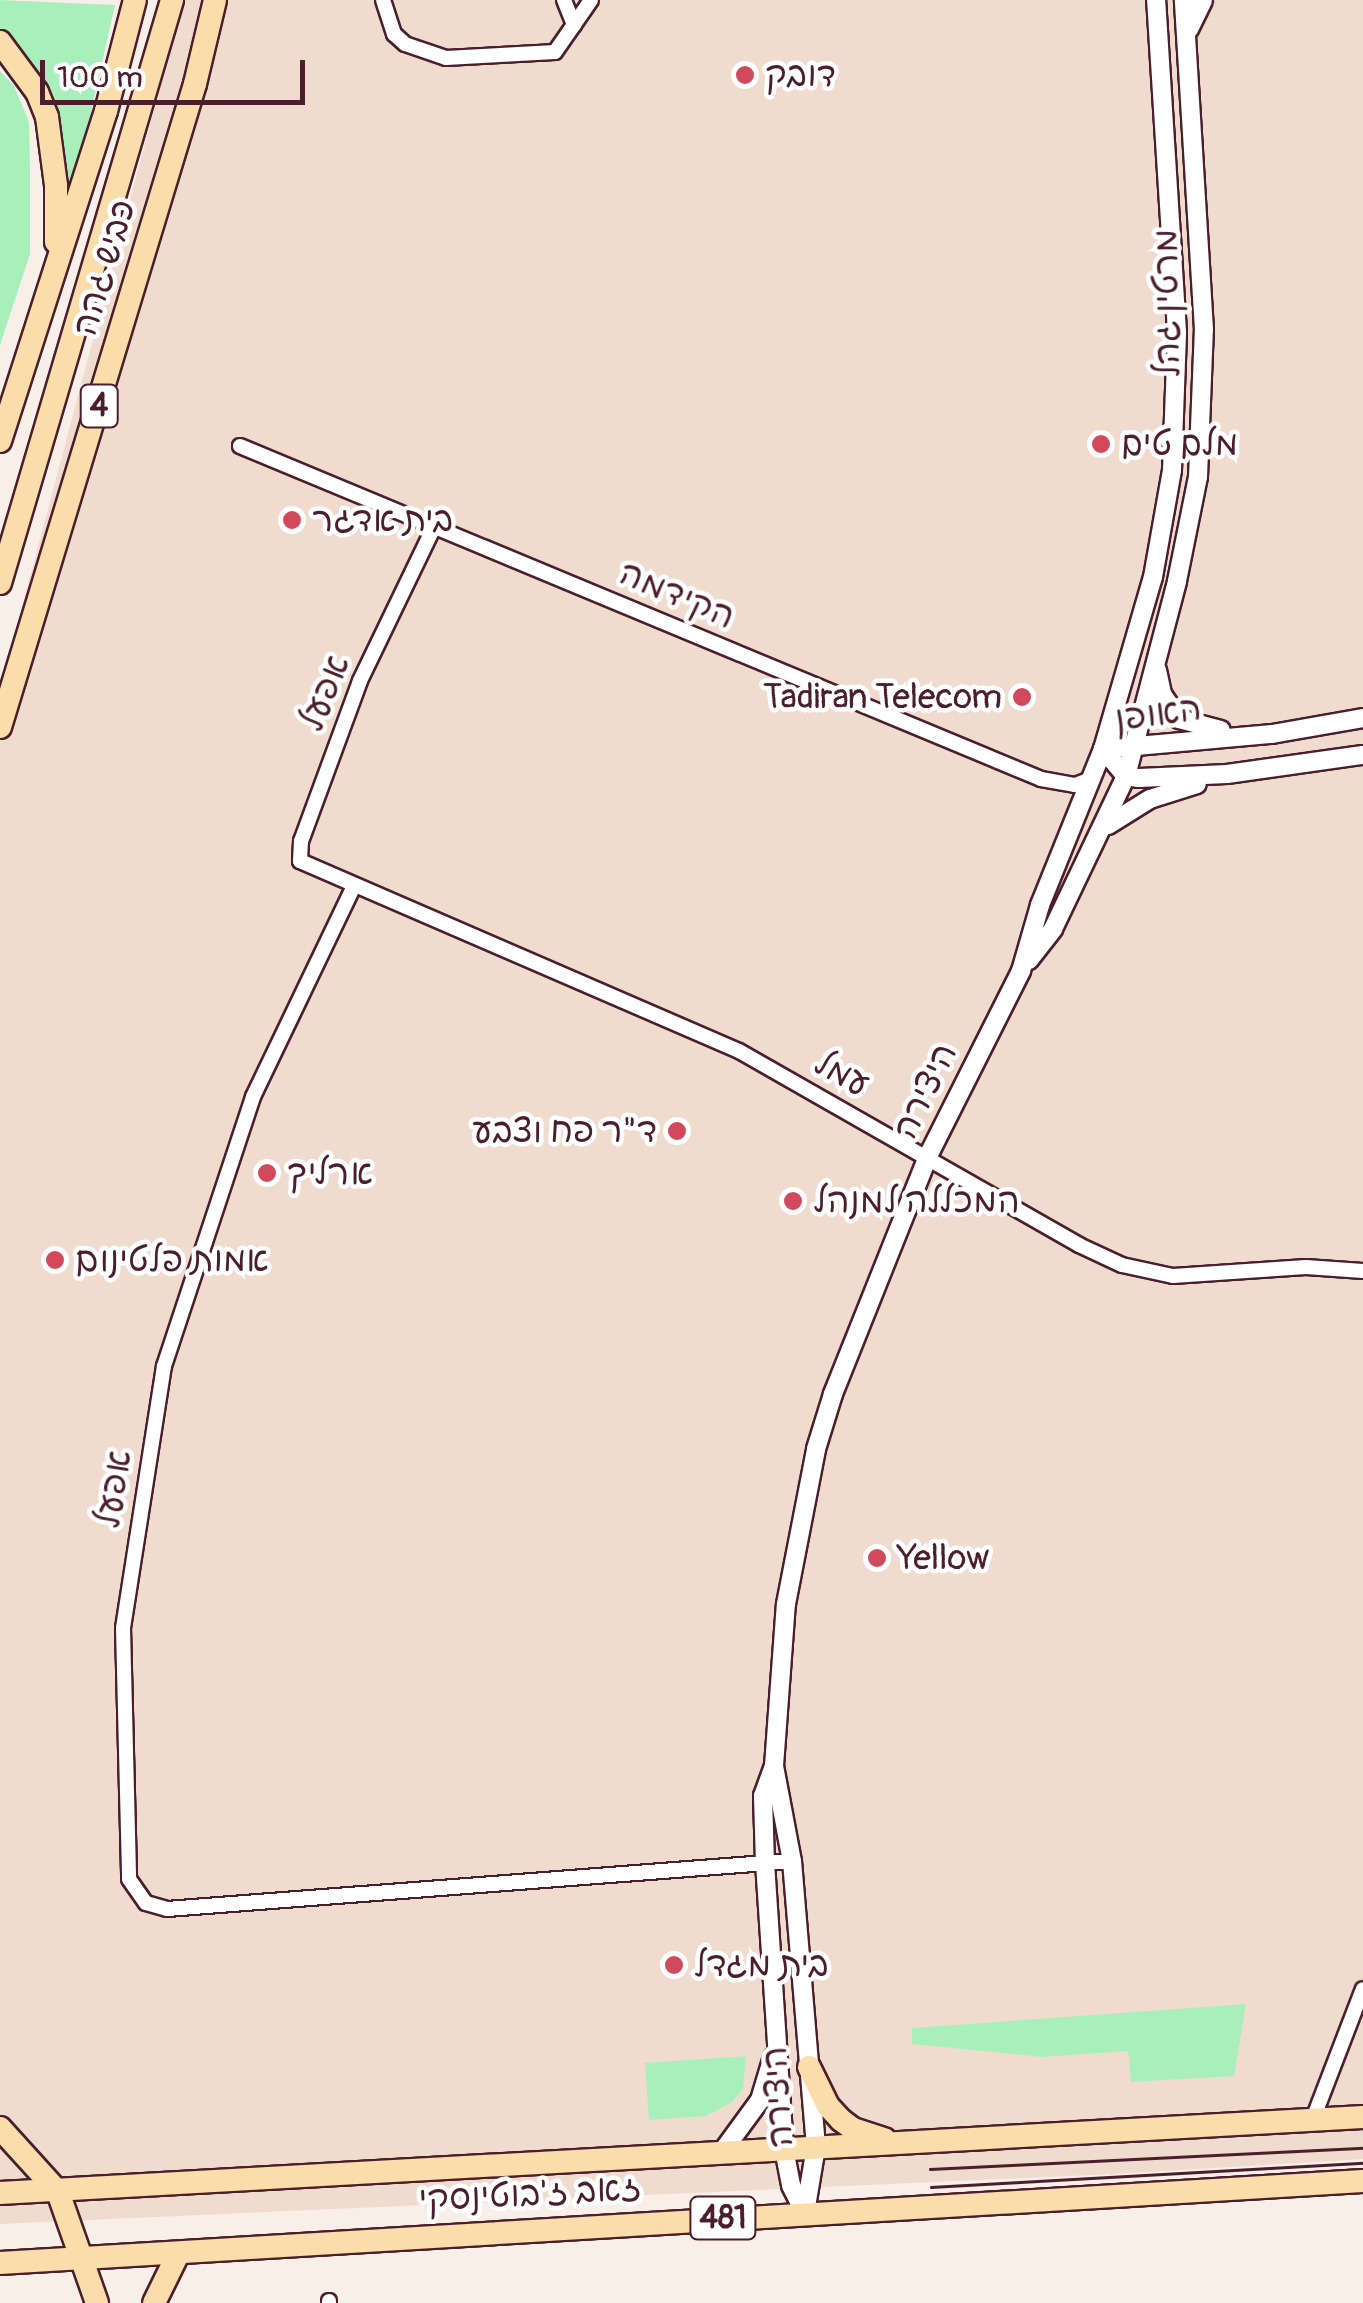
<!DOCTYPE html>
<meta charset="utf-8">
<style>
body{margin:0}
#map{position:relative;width:1363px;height:2303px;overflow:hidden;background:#f8efe9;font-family:Pangolin,"Playpen Sans Hebrew",sans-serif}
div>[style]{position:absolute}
.built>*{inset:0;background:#f0dcce}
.green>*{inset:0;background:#a9efbb}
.roads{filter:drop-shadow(2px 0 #4a1f2b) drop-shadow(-2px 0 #4a1f2b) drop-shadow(0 2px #4a1f2b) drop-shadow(0 -2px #4a1f2b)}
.minor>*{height:14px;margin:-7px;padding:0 7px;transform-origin:7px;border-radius:7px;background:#fff}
.tertiary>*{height:18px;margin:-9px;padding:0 9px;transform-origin:9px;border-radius:9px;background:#fff}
.secondary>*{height:20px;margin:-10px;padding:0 10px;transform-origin:10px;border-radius:10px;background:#fff}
.primary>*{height:22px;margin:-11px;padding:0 11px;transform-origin:11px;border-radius:11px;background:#faddab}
.trunk>*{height:22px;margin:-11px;padding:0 11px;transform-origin:11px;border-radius:11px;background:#faddab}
.tram>*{height:2.5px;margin:-1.25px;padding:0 1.25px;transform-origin:1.25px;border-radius:1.25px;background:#4a1f2b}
.dots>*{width:28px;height:28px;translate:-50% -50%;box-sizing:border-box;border:5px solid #fff;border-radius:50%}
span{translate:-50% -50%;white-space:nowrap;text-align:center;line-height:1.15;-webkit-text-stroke:9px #fff;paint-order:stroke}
.shield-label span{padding:2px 8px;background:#fff;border:2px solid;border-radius:8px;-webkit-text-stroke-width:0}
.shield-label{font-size:32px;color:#4a1f2b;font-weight:700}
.poi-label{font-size:35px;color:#4a1f2b}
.left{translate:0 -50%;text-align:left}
.right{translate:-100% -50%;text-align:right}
.street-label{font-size:35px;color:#4a1f2b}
.scale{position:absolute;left:40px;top:60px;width:265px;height:45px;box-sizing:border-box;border:5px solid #4a1f2b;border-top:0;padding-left:12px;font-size:30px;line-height:35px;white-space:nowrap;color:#4a1f2b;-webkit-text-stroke:8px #fff;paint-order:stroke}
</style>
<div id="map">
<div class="built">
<i style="clip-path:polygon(183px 0,1363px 0,1363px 2159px,1115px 2174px,0 2224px,0 690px)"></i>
</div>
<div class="green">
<i style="clip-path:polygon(0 0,115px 5px,75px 183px,62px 176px,51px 100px,39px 73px,0 30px)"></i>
<i style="clip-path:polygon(0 71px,14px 86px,29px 122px,30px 170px,30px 254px,0 345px)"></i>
<i style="clip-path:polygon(1246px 2004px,1234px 2076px,1131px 2082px,1128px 2051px,1042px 2057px,912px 2044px,912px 2028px)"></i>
<i style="clip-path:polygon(746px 2056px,743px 2089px,732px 2102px,706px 2116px,649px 2120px,645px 2063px)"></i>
</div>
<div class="roads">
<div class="minor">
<i style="left:383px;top:0;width:36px;rotate:72deg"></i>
<i style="left:394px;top:34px;width:15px;rotate:42deg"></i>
<i style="left:405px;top:44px;width:43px;rotate:18.9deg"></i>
<i style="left:446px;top:58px;width:109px;rotate:-3.2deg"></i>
<i style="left:555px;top:52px;width:63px;rotate:-55.3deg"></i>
<i style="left:564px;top:0;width:27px;rotate:68deg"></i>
<i style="left:240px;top:446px;width:867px;rotate:22.57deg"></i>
<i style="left:1041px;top:779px;width:35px;rotate:10deg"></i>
<i style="left:1075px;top:785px;width:19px;rotate:-21deg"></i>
<i style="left:434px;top:527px;width:171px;rotate:115.7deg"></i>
<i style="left:360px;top:681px;width:171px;rotate:110.2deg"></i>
<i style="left:301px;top:841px;width:20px;rotate:93deg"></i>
<i style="left:300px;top:861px;width:478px;rotate:23.4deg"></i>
<i style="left:739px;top:1051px;width:391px;rotate:29.7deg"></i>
<i style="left:1079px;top:1245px;width:47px;rotate:24.9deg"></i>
<i style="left:1122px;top:1265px;width:52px;rotate:12.2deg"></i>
<i style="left:1173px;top:1276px;width:133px;rotate:-3.9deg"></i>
<i style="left:1306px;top:1267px;width:57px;rotate:4deg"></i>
<i style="left:353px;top:888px;width:232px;rotate:115.6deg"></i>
<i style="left:253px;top:1097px;width:283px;rotate:108.3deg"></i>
<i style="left:164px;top:1366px;width:265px;rotate:98.9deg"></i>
<i style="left:123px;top:1628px;width:251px;rotate:88.6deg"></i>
<i style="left:129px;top:1879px;width:29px;rotate:55deg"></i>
<i style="left:146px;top:1903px;width:22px;rotate:16deg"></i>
<i style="left:167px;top:1909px;width:627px;rotate:-4.39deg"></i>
<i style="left:1313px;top:2119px;width:139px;rotate:-69deg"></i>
<i style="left:329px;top:2303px;width:2px;rotate:-90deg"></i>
</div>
<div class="tertiary">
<i style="left:1157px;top:670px;width:25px;rotate:78deg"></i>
<i style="left:1162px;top:694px;width:30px;rotate:56deg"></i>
<i style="left:1179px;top:719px;width:43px;rotate:14.7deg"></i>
<i style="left:1103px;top:749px;width:35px;rotate:50deg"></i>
<i style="left:1126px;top:776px;width:13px;rotate:9deg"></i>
<i style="left:1139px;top:778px;width:88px;rotate:-2.6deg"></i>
<i style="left:1227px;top:774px;width:137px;rotate:-8deg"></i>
<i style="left:1103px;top:749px;width:170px;rotate:-5.1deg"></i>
<i style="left:1272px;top:734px;width:92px;rotate:-10deg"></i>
<i style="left:1108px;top:825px;width:49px;rotate:-31.8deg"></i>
<i style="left:1150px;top:799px;width:49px;rotate:-17.7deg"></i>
<i style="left:1029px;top:960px;width:39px;rotate:-52deg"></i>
<i style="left:1053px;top:929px;width:170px;rotate:-64.5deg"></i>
<i style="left:1126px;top:776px;width:202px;rotate:-75.3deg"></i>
<i style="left:1177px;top:581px;width:106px;rotate:-78.6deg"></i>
<i style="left:1198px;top:477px;width:147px;rotate:-87.7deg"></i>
<i style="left:1204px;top:330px;width:331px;rotate:-93.5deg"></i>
<i style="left:774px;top:1766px;width:97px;rotate:79.3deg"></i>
<i style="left:792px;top:1861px;width:287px;rotate:85.2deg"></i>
<i style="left:816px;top:2147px;width:67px;rotate:99.5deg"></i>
<i style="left:722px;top:2152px;width:64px;rotate:-53.8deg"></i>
<i style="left:760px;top:2100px;width:45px;rotate:-73.2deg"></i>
<i style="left:805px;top:2213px;width:31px;rotate:-117deg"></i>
<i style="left:791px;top:2185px;width:37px;rotate:-101deg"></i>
<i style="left:784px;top:2149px;width:286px;rotate:-93.8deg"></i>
<i style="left:765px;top:1864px;width:68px;rotate:-91.7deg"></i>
<i style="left:763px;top:1796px;width:32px;rotate:-70deg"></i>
<i style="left:774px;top:1766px;width:162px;rotate:-85.8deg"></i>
<i style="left:786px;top:1604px;width:158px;rotate:-79deg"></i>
<i style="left:816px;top:1449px;width:58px;rotate:-72.8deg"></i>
<i style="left:833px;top:1394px;width:256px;rotate:-68.2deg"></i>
<i style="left:928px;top:1156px;width:207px;rotate:-63.3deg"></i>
<i style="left:1021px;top:971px;width:69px;rotate:-73.9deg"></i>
<i style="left:1040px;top:905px;width:168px;rotate:-68deg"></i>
<i style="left:1103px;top:749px;width:179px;rotate:-73.8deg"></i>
<i style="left:1153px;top:577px;width:109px;rotate:-79.9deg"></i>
<i style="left:1172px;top:470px;width:138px;rotate:-87.9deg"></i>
<i style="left:1177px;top:332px;width:333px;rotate:-93.6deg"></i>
</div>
<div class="secondary">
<i style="left:1188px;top:29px;width:32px;rotate:-64deg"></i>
</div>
<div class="primary">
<i style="left:809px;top:2067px;width:43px;rotate:64deg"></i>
<i style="left:828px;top:2106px;width:19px;rotate:47deg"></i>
<i style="left:841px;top:2120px;width:15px;rotate:37deg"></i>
<i style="left:853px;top:2129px;width:33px;rotate:18deg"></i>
<i style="left:0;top:2193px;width:1365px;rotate:-3.19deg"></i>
<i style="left:0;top:2263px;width:1365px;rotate:-3.44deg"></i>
</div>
<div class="trunk">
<i style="left:0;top:42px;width:62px;rotate:53.5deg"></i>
<i style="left:37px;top:92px;width:27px;rotate:68deg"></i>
<i style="left:47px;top:117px;width:69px;rotate:82.5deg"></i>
<i style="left:56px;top:185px;width:57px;rotate:90deg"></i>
<i style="left:0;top:441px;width:347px;rotate:-72.2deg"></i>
<i style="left:106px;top:111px;width:115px;rotate:-75.4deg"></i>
<i style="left:0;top:583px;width:608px;rotate:-73.56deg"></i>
<i style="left:0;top:727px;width:672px;rotate:-73.13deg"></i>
<i style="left:195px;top:84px;width:86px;rotate:-76.6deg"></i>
<i style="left:0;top:2128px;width:86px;rotate:47.8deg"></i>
<i style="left:58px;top:2192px;width:118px;rotate:70.6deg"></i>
<i style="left:154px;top:2303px;width:55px;rotate:-63.9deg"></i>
</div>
</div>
<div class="tram">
<i style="left:930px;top:2169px;width:434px;rotate:-2.8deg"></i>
<i style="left:931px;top:2187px;width:433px;rotate:-3.2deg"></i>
</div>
<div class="dots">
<i style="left:745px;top:75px;background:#d1495b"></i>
<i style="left:1101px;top:444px;background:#d1495b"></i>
<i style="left:292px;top:520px;background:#d1495b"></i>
<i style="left:1022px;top:697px;background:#d1495b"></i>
<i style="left:677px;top:1131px;background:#d1495b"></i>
<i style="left:267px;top:1173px;background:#d1495b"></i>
<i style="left:793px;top:1201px;background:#d1495b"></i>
<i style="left:55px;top:1260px;background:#d1495b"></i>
<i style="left:877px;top:1558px;background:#d1495b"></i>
<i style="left:674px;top:1965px;background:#d1495b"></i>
</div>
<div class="shield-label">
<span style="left:99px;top:406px">4</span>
<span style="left:723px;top:2218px">481</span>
</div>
<div class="poi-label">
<span class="left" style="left:765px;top:75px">דובק</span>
<span class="left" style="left:1121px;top:444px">מלם טים</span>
<span class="left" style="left:312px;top:520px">בית אדגר</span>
<span class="right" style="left:1002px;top:697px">Tadiran Telecom</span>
<span class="right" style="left:657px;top:1131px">ד"ר פח וצבע</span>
<span class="left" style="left:287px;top:1173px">ארליך</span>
<span class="left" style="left:813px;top:1201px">המכללה למנהל</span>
<span class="left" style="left:75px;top:1260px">אמות פלטינום</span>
<span class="left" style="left:897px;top:1558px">Yellow</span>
<span class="left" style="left:694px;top:1965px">בית מגדל</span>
</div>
<div class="street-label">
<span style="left:104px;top:268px;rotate:-73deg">כביש גהה</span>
<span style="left:1167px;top:303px;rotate:-91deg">מרטין גהל</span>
<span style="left:677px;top:595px;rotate:23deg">הקידמה</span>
<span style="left:325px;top:693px;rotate:-68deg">אפעל</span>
<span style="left:1158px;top:714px;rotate:-8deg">האופן</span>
<span style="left:842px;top:1074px;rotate:29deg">עמל</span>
<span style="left:925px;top:1091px;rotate:-64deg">היצירה</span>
<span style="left:114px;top:1489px;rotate:-81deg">אפעל</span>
<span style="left:778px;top:2097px;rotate:-94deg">היצירה</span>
<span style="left:530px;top:2194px;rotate:-3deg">זאב ז'בוטינסקי</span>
</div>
<div class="scale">100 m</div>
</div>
